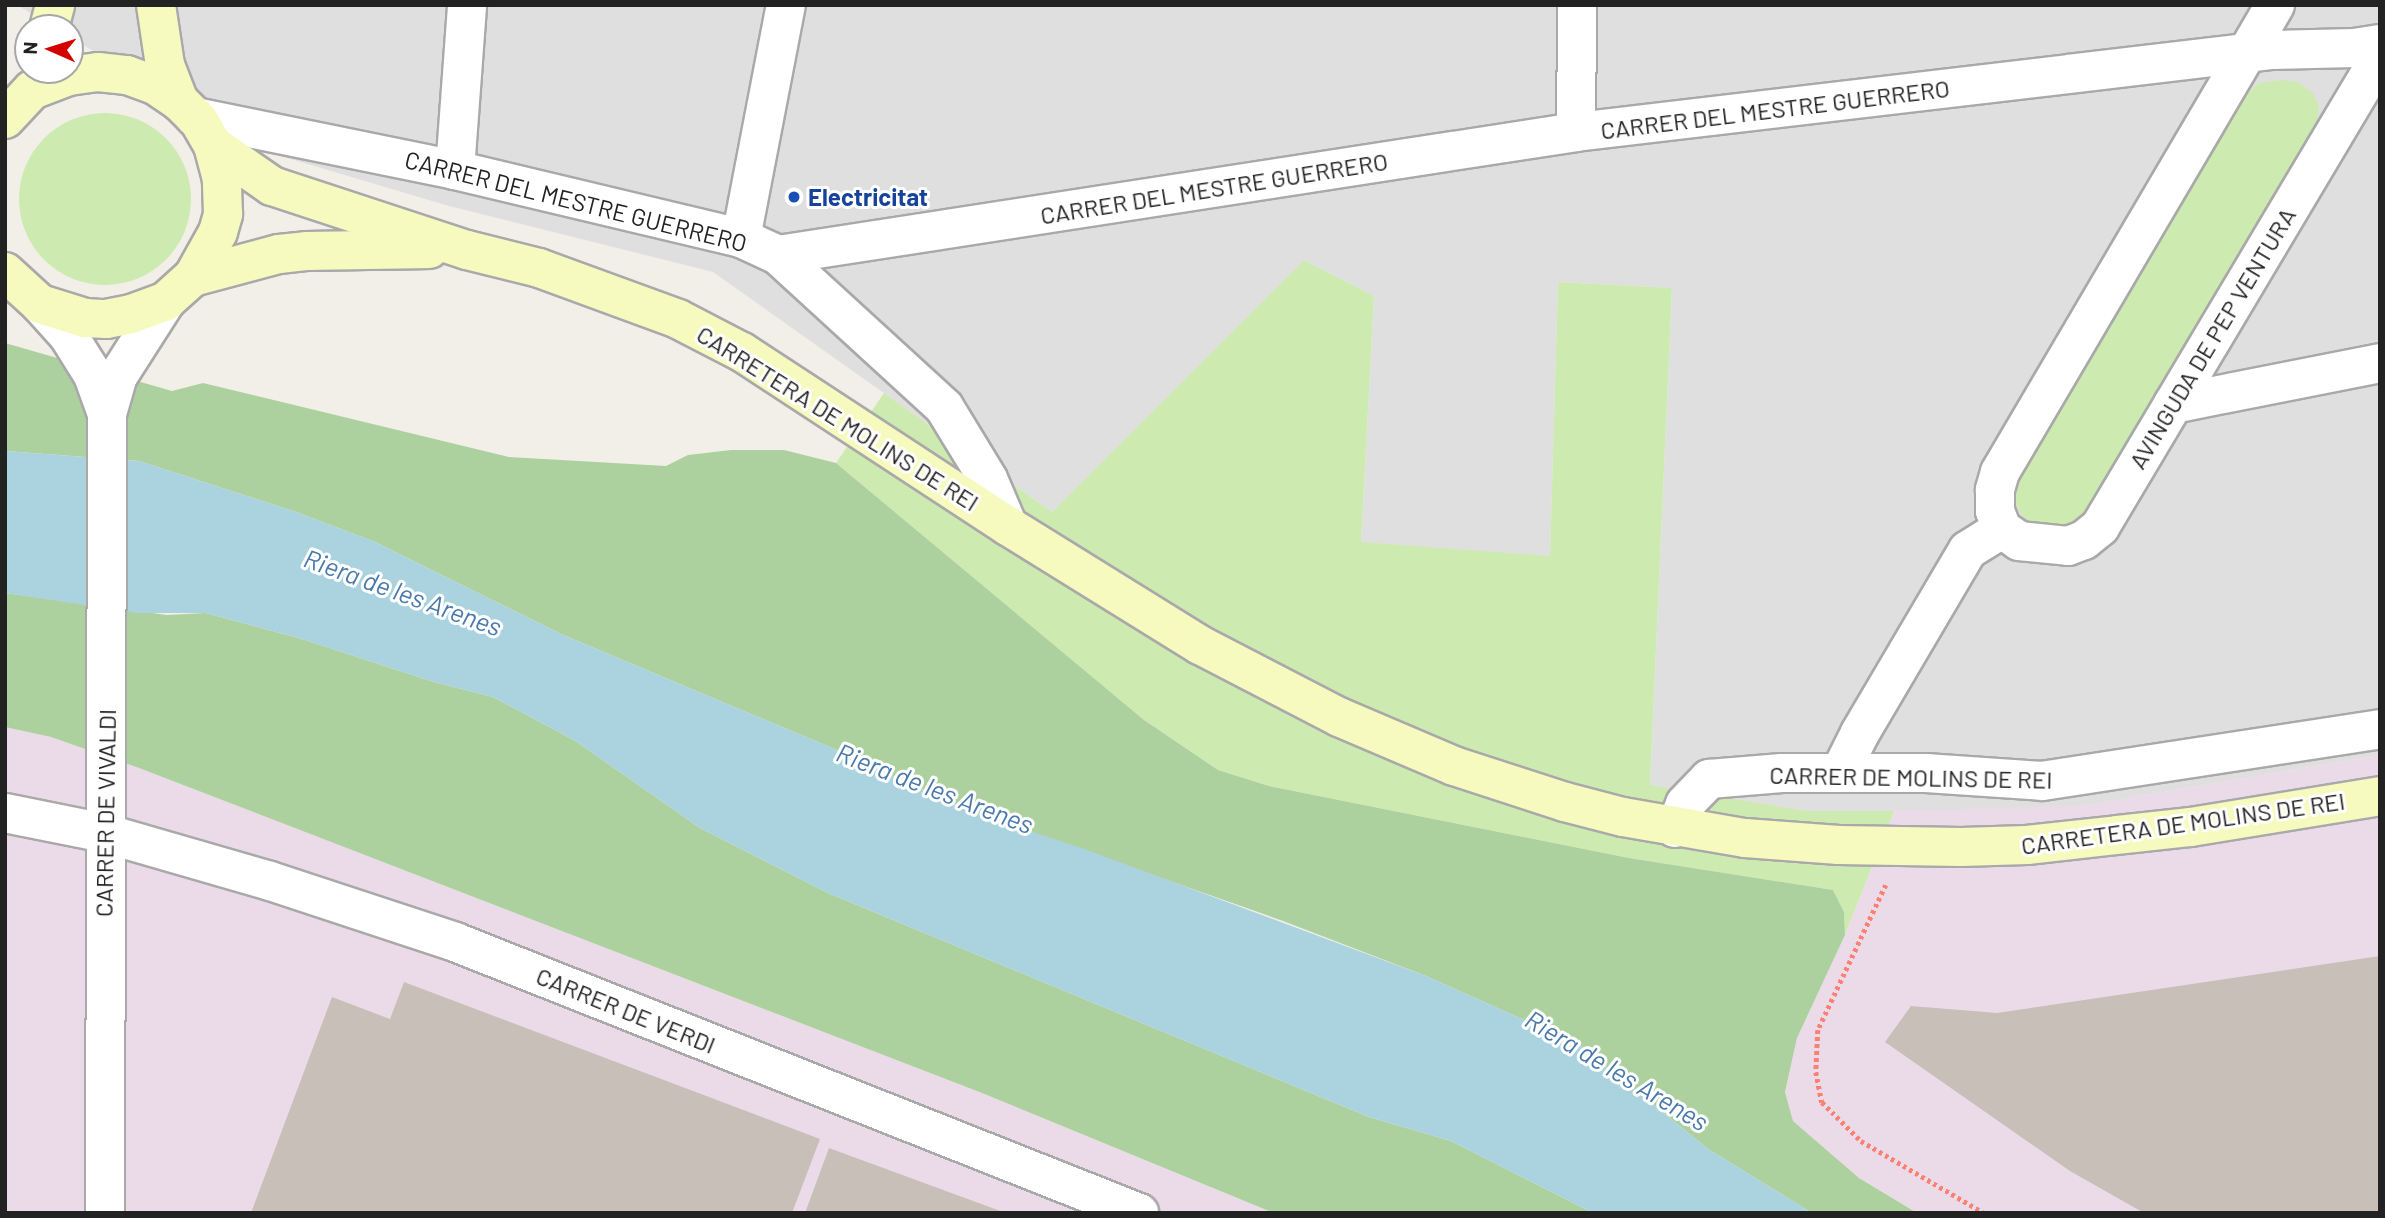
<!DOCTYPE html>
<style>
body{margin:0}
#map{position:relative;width:2385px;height:1218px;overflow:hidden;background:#f2efe9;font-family:Barlow,sans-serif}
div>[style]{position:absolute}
.residential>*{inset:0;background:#e0dfdf}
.industrial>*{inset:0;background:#ebdbe8}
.grass>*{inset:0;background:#cdebb0}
.round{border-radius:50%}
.forest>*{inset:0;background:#add19e}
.water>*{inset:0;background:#aad3df}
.building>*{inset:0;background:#c7bfb8}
.path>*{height:4.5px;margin-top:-2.25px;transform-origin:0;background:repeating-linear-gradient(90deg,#fa8072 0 3.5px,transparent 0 7px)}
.roads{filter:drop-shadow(2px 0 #a9a9a9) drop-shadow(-2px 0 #a9a9a9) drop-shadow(0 2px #a9a9a9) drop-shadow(0 -2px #a9a9a9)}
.street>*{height:38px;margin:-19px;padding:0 19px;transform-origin:19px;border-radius:19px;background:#fff}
.secondary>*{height:38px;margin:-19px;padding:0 19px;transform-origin:19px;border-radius:19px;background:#f7fabf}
.dots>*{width:19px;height:19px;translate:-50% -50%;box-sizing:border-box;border:4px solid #fff;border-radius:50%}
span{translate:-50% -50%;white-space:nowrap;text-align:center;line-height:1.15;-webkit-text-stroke:6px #fff;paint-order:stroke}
.street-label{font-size:24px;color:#222}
.transit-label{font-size:24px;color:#164399;font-weight:700}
.left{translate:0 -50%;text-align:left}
.water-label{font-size:26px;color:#4a7aab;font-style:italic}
.frame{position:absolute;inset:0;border:7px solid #222;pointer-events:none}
.north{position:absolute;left:14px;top:14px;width:70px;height:70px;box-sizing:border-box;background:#fff;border:2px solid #a7a7a7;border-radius:50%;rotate:273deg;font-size:19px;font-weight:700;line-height:28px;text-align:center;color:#222}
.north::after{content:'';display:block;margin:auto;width:24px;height:32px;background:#d40000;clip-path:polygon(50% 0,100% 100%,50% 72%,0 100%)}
</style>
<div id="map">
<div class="residential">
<i style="clip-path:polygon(17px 5px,2380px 5px,2380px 755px,2082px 806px,1958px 812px,1807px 811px,1650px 786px,1672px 288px,1558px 282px,1550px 557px,1361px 543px,1374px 296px,1304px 260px,1052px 512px,713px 272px,449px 206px,257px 149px,70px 37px,70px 28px,55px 28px)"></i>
</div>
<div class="industrial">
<i style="clip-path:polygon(5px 727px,51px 737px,139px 768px,982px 1093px,1274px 1213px,5px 1213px)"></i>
<i style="clip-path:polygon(2380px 755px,2380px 1213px,1917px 1213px,1859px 1178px,1793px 1121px,1785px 1092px,1797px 1038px,1845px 935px,1894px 811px,2082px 806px)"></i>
</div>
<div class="grass">
<i style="clip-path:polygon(2282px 80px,2298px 82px,2313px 93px,2319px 106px,2317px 127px,2086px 522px,2075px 529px,2035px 527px,2024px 519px,2013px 498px,2014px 478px,2245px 97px,2259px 83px)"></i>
<i class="round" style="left:19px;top:113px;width:172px;height:172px"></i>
<i style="clip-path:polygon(1304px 260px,1374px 296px,1361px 542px,1550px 556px,1558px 282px,1672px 288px,1650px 785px,1807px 811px,1894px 811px,1845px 935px,1844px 912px,1833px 890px,1629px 858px,1269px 786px,1218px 770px,1144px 720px,836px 463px,884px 393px,1052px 512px)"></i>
</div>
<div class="forest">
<i style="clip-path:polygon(5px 343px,172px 391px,203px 383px,509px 457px,666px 466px,688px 455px,731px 450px,784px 450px,836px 463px,1144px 720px,1218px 770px,1269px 786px,1629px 858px,1833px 890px,1844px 912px,1845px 935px,1797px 1038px,1785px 1092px,1793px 1121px,1859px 1178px,1917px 1213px,1812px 1213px,1708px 1149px,1580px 1045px,1426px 976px,1283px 921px,963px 808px,832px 748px,561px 634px,375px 542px,296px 512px,139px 461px,5px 451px)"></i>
<i style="clip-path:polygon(5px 593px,167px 615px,206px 613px,302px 639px,434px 682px,493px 697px,574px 740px,700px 828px,828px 893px,1369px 1117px,1451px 1141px,1593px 1213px,1274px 1213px,982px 1093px,139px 768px,51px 737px,5px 727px)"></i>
</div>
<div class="water">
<i style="clip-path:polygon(5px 451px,139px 461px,296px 512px,375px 542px,561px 634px,832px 748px,962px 808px,1087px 850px,1426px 976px,1580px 1045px,1708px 1149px,1812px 1213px,1593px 1213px,1451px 1141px,1369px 1117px,828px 893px,700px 828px,574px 740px,493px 697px,434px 682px,302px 639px,206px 613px,138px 613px,5px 593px)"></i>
</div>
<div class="building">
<i style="clip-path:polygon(2380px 956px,2380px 1213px,2144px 1213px,2070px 1171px,1885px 1042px,1911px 1006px,1997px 1013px)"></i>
<i style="clip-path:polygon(404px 982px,820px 1139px,792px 1213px,251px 1213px,332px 997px,390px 1019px)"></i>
<i style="clip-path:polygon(829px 1148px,1003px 1212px,1003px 1213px,805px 1213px)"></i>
</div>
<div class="path">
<i style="left:1886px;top:885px;width:160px;rotate:115.1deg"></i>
<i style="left:1818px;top:1030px;width:42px;rotate:92.7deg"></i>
<i style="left:1816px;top:1072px;width:31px;rotate:79deg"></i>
<i style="left:1822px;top:1102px;width:55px;rotate:45deg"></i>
<i style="left:1861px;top:1141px;width:143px;rotate:30.3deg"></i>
</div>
<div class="roads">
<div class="street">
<i style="left:2275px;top:5px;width:542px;rotate:120.49deg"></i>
<i style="left:2000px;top:472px;width:19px;rotate:106deg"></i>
<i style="left:1995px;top:490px;width:21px;rotate:90deg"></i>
<i style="left:1995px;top:511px;width:19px;rotate:69deg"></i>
<i style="left:2002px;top:529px;width:21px;rotate:35deg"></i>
<i style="left:2019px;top:541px;width:49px;rotate:5.8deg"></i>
<i style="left:2068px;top:546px;width:17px;rotate:-21deg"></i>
<i style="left:2084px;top:540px;width:21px;rotate:-39deg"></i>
<i style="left:2100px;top:527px;width:547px;rotate:-59.22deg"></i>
<i style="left:195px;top:117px;width:265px;rotate:11.5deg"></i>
<i style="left:455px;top:170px;width:294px;rotate:13.4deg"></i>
<i style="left:741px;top:238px;width:41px;rotate:24.7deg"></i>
<i style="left:778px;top:255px;width:807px;rotate:-8.76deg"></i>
<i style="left:1576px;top:132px;width:701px;rotate:-6.72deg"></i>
<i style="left:2272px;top:50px;width:82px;rotate:-1.4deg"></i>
<i style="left:2354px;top:48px;width:26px;rotate:-9deg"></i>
<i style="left:1576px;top:132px;width:127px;rotate:-89.5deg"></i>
<i style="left:455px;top:170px;width:165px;rotate:-85.8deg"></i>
<i style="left:741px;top:238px;width:237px;rotate:-79.1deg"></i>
<i style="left:778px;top:255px;width:225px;rotate:42.5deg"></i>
<i style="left:944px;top:407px;width:84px;rotate:58.6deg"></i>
<i style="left:988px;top:479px;width:51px;rotate:66.9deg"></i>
<i style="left:40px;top:304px;width:42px;rotate:47.9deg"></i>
<i style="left:68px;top:335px;width:47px;rotate:58deg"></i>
<i style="left:93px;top:375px;width:41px;rotate:70.3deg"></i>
<i style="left:107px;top:414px;width:799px;rotate:90.14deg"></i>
<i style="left:2173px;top:404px;width:211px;rotate:-11.2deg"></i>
<i style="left:107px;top:414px;width:40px;rotate:-74deg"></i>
<i style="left:118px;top:376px;width:89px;rotate:-57.4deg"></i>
<i style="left:1840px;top:773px;width:45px;rotate:-63.4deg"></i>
<i style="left:1860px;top:733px;width:212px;rotate:-59.5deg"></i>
<i style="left:1968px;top:550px;width:40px;rotate:-32deg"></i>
<i style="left:5px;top:813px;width:101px;rotate:11.4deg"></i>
<i style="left:104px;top:833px;width:173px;rotate:16.1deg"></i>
<i style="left:270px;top:881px;width:195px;rotate:18.2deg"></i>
<i style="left:455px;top:942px;width:736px;rotate:21.61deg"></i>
<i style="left:1675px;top:828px;width:26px;rotate:-67deg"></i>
<i style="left:1685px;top:804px;width:35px;rotate:-46deg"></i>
<i style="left:1709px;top:779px;width:73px;rotate:-4.7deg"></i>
<i style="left:1782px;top:773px;width:144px"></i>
<i style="left:1926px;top:773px;width:116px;rotate:3.9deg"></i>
<i style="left:2042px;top:781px;width:342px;rotate:-8.7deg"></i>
</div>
<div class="secondary">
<i style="left:156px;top:5px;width:61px;rotate:81.5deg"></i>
<i style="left:165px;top:65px;width:39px;rotate:69deg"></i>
<i style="left:49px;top:28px;width:24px;rotate:-75deg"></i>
<i style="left:5px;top:119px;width:40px;rotate:-47deg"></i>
<i style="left:32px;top:90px;width:40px;rotate:-21deg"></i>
<i style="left:69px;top:76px;width:29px;rotate:-8deg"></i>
<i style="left:98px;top:72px;width:29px;rotate:6deg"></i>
<i style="left:127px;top:75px;width:30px;rotate:20deg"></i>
<i style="left:155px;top:85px;width:29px;rotate:34deg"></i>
<i style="left:179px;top:101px;width:28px;rotate:45deg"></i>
<i style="left:199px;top:121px;width:28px;rotate:60deg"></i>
<i style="left:213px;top:145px;width:72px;rotate:34.8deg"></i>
<i style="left:272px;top:186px;width:205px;rotate:18.2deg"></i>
<i style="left:467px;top:250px;width:74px;rotate:14deg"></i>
<i style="left:539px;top:268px;width:148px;rotate:20.1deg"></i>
<i style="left:678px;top:319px;width:72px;rotate:27.3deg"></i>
<i style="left:742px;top:352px;width:318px;rotate:33.2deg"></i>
<i style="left:1008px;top:526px;width:226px;rotate:31.8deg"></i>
<i style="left:1200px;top:645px;width:157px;rotate:27.4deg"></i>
<i style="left:1339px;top:717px;width:125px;rotate:23.1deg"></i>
<i style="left:1454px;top:766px;width:117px;rotate:18deg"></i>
<i style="left:1565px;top:802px;width:60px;rotate:14.5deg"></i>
<i style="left:1623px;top:817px;width:124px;rotate:9.8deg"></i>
<i style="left:1745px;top:838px;width:94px;rotate:4.3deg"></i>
<i style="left:1839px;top:845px;width:122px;rotate:0.9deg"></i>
<i style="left:1961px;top:847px;width:66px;rotate:-1.7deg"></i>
<i style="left:2027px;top:845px;width:165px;rotate:-6.3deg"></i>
<i style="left:2191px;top:827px;width:192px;rotate:-9.3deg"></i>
<i style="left:5px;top:272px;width:47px;rotate:42.4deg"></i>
<i style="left:40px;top:304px;width:47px;rotate:17.3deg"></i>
<i style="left:85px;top:318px;width:21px;rotate:3deg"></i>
<i style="left:106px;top:319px;width:25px;rotate:-11deg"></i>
<i style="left:131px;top:314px;width:37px;rotate:-20deg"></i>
<i style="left:166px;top:301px;width:36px;rotate:-42deg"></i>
<i style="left:193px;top:277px;width:51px;rotate:-60.9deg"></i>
<i style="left:218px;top:232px;width:19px;rotate:-74deg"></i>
<i style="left:223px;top:214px;width:35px;rotate:-92deg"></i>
<i style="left:222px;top:179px;width:35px;rotate:-105deg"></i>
<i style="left:193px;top:277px;width:89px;rotate:-15deg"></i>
<i style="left:279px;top:254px;width:29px;rotate:-6deg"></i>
<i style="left:308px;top:251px;width:121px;rotate:-0.9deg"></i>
</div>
</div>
<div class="dots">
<i style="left:794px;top:197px;background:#1a4fb4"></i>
</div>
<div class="street-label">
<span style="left:1775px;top:109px;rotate:-7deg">CARRER DEL MESTRE GUERRERO</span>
<span style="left:1214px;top:188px;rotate:-9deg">CARRER DEL MESTRE GUERRERO</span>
<span style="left:576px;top:201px;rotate:14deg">CARRER DEL MESTRE GUERRERO</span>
<span style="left:2212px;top:338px;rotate:-59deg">AVINGUDA DE PEP VENTURA</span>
<span style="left:838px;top:418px;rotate:32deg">CARRETERA DE MOLINS DE REI</span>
<span style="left:1911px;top:777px;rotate:1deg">CARRER DE MOLINS DE REI</span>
<span style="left:105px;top:813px;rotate:-89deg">CARRER DE VIVALDI</span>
<span style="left:2183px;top:823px;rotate:-8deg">CARRETERA DE MOLINS DE REI</span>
<span style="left:626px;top:1010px;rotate:22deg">CARRER DE VERDI</span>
</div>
<div class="transit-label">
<span class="left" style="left:808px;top:197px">Electricitat</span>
</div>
<div class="water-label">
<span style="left:403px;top:592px;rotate:20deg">Riera de les Arenes</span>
<span style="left:935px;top:788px;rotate:21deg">Riera de les Arenes</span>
<span style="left:1617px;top:1070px;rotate:31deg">Riera de les Arenes</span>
</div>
<div class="frame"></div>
<div class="north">N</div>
</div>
